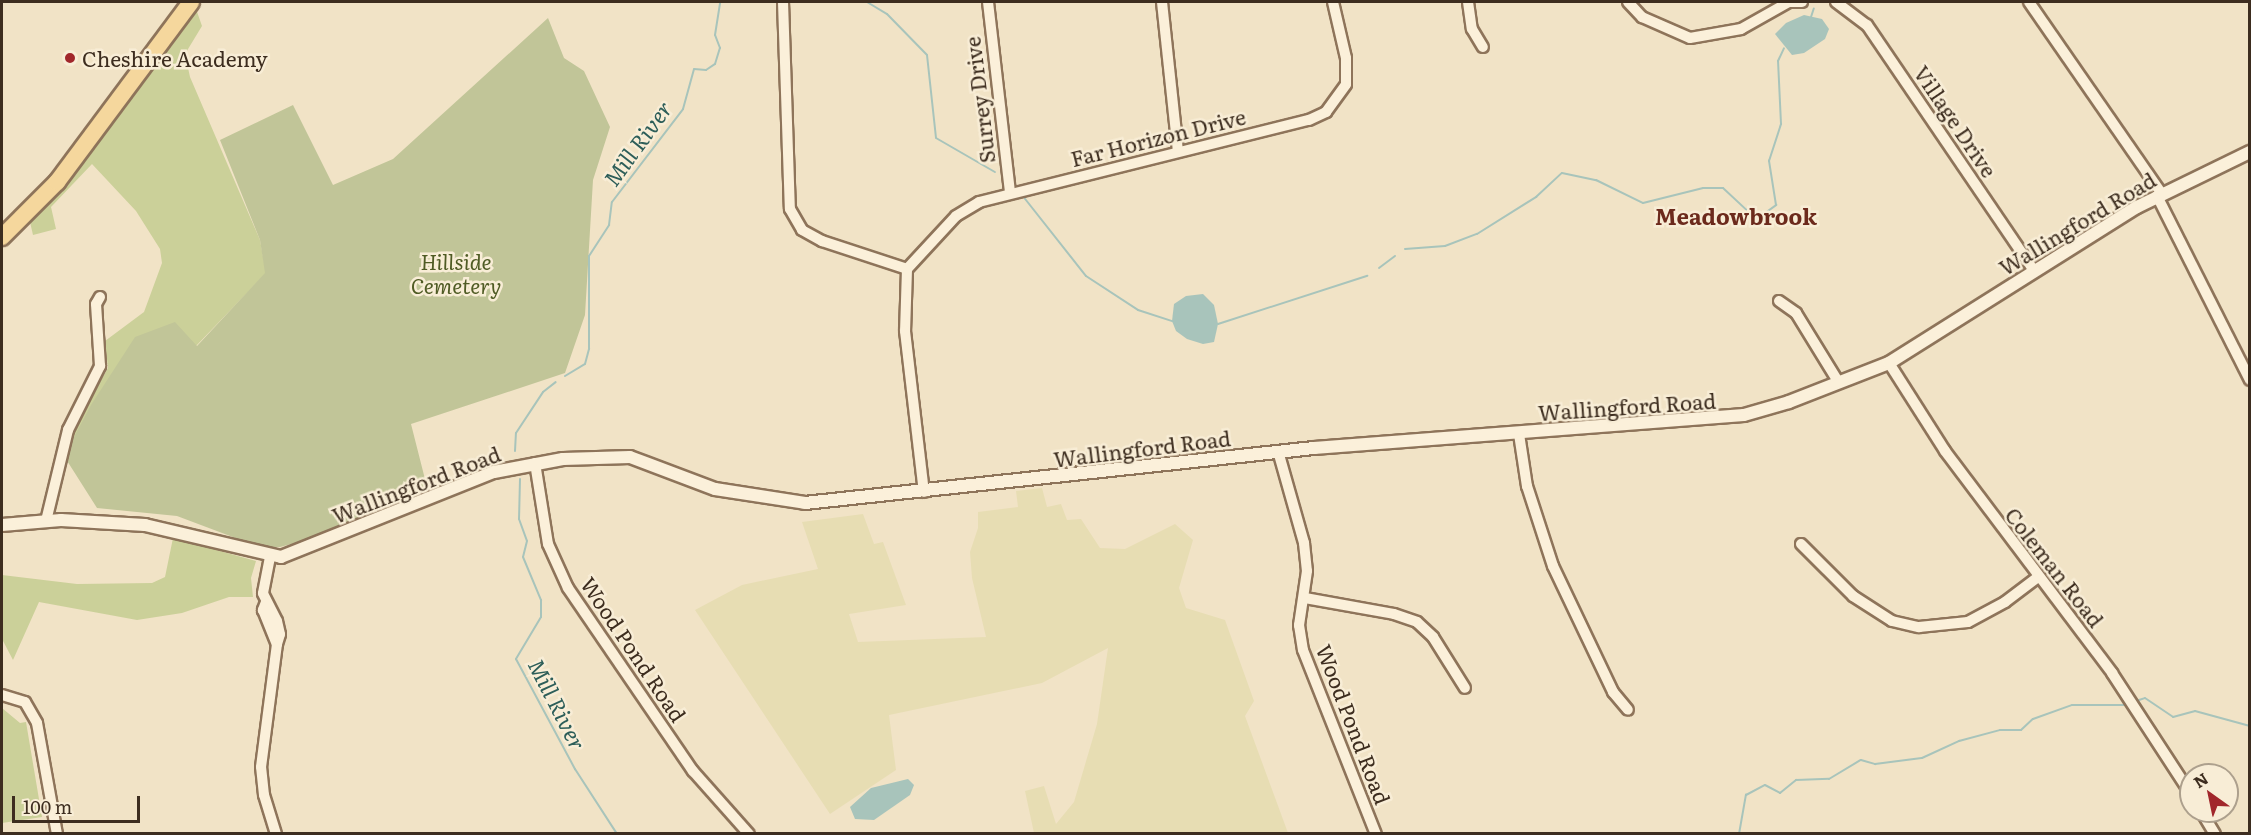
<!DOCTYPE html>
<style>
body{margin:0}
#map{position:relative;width:2251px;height:835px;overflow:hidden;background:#f1e3c6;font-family:Literata,serif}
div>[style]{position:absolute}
.farmland>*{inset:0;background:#e7ddb3}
.green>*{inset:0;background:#cbd099}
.cemetery>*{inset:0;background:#c1c598}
.water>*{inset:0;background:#a8c4bb}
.stream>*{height:2px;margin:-1px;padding:0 1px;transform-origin:1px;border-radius:1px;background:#a8c4bb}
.roads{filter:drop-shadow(2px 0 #8e745a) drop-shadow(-2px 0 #8e745a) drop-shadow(0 2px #8e745a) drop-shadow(0 -2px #8e745a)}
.minor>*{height:10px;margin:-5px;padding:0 5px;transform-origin:5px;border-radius:5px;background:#fbf0da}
.tertiary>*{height:12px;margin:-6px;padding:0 6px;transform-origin:6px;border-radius:6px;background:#fbf0da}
.primary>*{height:16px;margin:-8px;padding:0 8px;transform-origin:8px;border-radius:8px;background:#f5d79d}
.dots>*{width:16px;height:16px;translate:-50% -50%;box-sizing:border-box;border:3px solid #f8edd6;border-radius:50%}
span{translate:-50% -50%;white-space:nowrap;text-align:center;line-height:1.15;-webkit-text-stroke:5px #f8edd6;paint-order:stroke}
.poi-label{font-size:21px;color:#3d2d1f}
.left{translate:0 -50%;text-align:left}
.street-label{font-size:21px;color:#3d2d1f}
.park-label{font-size:21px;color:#4f5b24;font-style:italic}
.water-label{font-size:22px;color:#2d5e59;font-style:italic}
.neighbourhood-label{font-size:22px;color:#6c2a1c;font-weight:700}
.frame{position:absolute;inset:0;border:3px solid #3d2d1f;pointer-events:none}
.north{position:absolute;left:2179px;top:763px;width:60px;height:60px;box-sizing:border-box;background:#f8edd6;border:2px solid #ada08d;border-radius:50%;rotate:327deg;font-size:16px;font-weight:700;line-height:24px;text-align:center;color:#3d2d1f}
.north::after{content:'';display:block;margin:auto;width:21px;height:27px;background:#a1272b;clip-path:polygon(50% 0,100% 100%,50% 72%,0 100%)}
.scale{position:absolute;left:12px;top:796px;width:128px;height:27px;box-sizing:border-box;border:3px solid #3d2d1f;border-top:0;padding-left:8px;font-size:18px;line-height:21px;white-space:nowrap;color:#3d2d1f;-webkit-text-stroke:4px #f8edd6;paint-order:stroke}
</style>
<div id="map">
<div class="farmland">
<i style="clip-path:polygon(1042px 488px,1047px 507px,1061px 504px,1067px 520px,1081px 519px,1100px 548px,1125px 549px,1175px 524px,1193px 540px,1179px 588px,1186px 608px,1225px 620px,1254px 701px,1245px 716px,1288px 833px,1034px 833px,1025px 791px,1044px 786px,1056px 824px,1074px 802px,1097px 724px,1108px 648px,1042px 683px,889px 715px,896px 770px,830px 814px,695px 610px,742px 585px,818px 569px,802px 522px,863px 514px,874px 544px,883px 542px,906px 605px,849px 614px,858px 642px,986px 637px,972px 578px,970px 552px,978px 528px,978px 512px,1018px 507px,1016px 491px)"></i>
</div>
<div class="green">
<i style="clip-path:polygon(195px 6px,202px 26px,185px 54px,190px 77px,260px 240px,266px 273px,196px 346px,64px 456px,73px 430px,108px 368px,105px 341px,144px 312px,162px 263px,160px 249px,136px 211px,92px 164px,51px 207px,56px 229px,33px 235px,30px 222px)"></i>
<i style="clip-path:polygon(173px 538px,256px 561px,251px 578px,253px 597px,229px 597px,182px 613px,137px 620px,39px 602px,13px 660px,2px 639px,2px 575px,77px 584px,152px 583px,165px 577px)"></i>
<i style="clip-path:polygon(2px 708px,20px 723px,26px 722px,42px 817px,2px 823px)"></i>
</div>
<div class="cemetery">
<i style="clip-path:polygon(548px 18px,564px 58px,584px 71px,610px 127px,593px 180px,585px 315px,565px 373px,411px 424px,428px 491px,306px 540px,280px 547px,259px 547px,177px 516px,97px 508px,64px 456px,91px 405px,135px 337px,175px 322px,197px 346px,265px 273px,260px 240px,220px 140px,293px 105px,333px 185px,393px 159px)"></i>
</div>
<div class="water">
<i style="clip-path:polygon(1804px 15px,1822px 19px,1829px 29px,1825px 39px,1804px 53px,1792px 55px,1775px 34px,1786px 23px)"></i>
<i style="clip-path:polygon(1203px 294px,1214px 305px,1218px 324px,1214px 342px,1203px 344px,1187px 339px,1176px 331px,1172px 321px,1174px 304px,1186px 296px)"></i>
<i style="clip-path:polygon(908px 779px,914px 785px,910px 795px,874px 820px,855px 819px,850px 807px,871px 788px)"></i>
</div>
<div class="stream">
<i style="left:867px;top:2px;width:23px;rotate:31deg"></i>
<i style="left:887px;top:14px;width:57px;rotate:45.7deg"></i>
<i style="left:927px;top:55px;width:83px;rotate:83.8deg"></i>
<i style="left:936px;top:138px;width:68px;rotate:30deg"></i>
<i style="left:1811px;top:17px;width:9px;rotate:-72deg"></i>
<i style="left:1022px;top:195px;width:103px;rotate:51.7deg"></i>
<i style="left:1086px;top:276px;width:62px;rotate:33.2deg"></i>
<i style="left:1138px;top:310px;width:36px;rotate:18deg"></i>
<i style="left:1405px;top:249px;width:40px;rotate:-4.3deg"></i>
<i style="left:1445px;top:246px;width:34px;rotate:-21deg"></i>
<i style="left:1477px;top:234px;width:70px;rotate:-32.1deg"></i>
<i style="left:1536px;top:197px;width:35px;rotate:-43deg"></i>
<i style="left:1562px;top:173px;width:35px;rotate:12deg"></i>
<i style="left:1596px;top:180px;width:52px;rotate:26.1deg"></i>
<i style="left:1643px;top:203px;width:62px;rotate:-14deg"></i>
<i style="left:1703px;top:188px;width:20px"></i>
<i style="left:1723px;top:188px;width:35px;rotate:43deg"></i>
<i style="left:1749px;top:212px;width:13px;rotate:18deg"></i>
<i style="left:1761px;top:216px;width:19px;rotate:-36deg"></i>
<i style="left:1776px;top:205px;width:45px;rotate:-99deg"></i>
<i style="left:1769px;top:161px;width:39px;rotate:-72deg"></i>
<i style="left:1781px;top:124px;width:63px;rotate:-92.7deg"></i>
<i style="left:1778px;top:61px;width:14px;rotate:-65deg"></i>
<i style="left:1379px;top:268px;width:20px;rotate:-37deg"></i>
<i style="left:1218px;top:324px;width:157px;rotate:-17.9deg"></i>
<i style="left:565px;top:376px;width:23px;rotate:-31deg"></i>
<i style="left:585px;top:364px;width:16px;rotate:-75deg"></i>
<i style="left:589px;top:349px;width:93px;rotate:-90deg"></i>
<i style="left:589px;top:256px;width:37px;rotate:-57deg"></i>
<i style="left:609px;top:225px;width:23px;rotate:-83deg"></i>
<i style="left:612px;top:202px;width:117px;rotate:-52.6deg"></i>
<i style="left:683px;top:109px;width:41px;rotate:-74.6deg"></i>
<i style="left:694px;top:69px;width:12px;rotate:5deg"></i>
<i style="left:706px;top:70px;width:11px;rotate:-34deg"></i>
<i style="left:715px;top:64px;width:17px;rotate:-73deg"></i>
<i style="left:720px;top:48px;width:14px;rotate:-111deg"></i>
<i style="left:715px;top:35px;width:33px;rotate:-81deg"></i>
<i style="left:515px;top:451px;width:18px;rotate:-87deg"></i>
<i style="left:516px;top:433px;width:49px;rotate:-56.6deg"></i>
<i style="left:543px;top:392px;width:16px;rotate:-38deg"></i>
<i style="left:520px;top:479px;width:40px;rotate:91.4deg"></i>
<i style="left:519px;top:519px;width:23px;rotate:70deg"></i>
<i style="left:527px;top:541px;width:16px;rotate:104deg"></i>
<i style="left:523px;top:557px;width:47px;rotate:67.3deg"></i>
<i style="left:541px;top:600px;width:17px;rotate:90deg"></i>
<i style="left:541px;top:617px;width:49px;rotate:120.8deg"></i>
<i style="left:516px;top:659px;width:125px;rotate:61.8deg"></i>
<i style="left:575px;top:769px;width:77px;rotate:57.1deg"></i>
<i style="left:2139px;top:700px;width:6px;rotate:-18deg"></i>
<i style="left:2145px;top:698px;width:34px;rotate:34deg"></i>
<i style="left:2173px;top:717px;width:23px;rotate:-15deg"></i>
<i style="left:2195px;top:711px;width:57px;rotate:15.3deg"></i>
<i style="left:1739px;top:834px;width:40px;rotate:-80deg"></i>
<i style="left:1746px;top:795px;width:21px;rotate:-28deg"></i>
<i style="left:1765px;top:785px;width:17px;rotate:28deg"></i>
<i style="left:1780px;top:793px;width:21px;rotate:-39deg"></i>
<i style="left:1796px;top:780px;width:33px;rotate:-2deg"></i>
<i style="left:1829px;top:779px;width:37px;rotate:-31deg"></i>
<i style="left:1861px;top:760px;width:15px;rotate:16deg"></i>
<i style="left:1875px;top:764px;width:47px;rotate:-7.3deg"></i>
<i style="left:1922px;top:758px;width:41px;rotate:-24.7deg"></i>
<i style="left:1959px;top:741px;width:42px;rotate:-15deg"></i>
<i style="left:2000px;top:730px;width:21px"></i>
<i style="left:2021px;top:730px;width:16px;rotate:-43deg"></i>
<i style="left:2033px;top:719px;width:41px;rotate:-19.7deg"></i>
<i style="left:2072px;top:705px;width:54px"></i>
</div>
<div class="roads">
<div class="minor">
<i style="left:783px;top:2px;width:207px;rotate:88.1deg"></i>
<i style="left:790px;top:209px;width:24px;rotate:60deg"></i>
<i style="left:802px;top:230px;width:23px;rotate:29deg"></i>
<i style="left:822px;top:241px;width:89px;rotate:18.2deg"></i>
<i style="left:988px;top:2px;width:192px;rotate:83.4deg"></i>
<i style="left:1162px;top:2px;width:150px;rotate:83.9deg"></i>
<i style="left:1468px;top:2px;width:27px;rotate:82deg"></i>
<i style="left:1472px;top:29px;width:21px;rotate:59deg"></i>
<i style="left:1628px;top:2px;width:21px;rotate:47deg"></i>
<i style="left:1642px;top:17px;width:52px;rotate:23.6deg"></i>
<i style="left:1690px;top:38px;width:52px;rotate:-10deg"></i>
<i style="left:1741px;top:29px;width:55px;rotate:-29.4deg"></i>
<i style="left:1789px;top:2px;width:13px"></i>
<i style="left:1836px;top:2px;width:39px;rotate:37deg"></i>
<i style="left:1867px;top:25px;width:297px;rotate:55.8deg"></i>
<i style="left:2029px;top:2px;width:234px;rotate:55.3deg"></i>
<i style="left:2157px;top:196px;width:206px;rotate:63.2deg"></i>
<i style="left:907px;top:269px;width:72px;rotate:-47.2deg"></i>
<i style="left:956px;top:216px;width:27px;rotate:-31deg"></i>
<i style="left:979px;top:202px;width:340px;rotate:-14deg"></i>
<i style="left:1309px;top:120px;width:19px;rotate:-25deg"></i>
<i style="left:1326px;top:112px;width:34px;rotate:-54deg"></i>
<i style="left:1346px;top:84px;width:26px;rotate:-90deg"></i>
<i style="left:1346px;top:58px;width:57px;rotate:-103.1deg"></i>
<i style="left:907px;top:269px;width:62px;rotate:91.8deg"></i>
<i style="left:905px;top:331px;width:162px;rotate:83.3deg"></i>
<i style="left:1779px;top:301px;width:21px;rotate:35deg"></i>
<i style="left:1796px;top:313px;width:82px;rotate:58.4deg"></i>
<i style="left:1889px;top:363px;width:104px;rotate:57.5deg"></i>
<i style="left:1945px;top:451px;width:278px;rotate:53deg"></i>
<i style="left:2112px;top:673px;width:145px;rotate:56.9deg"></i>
<i style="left:1519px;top:434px;width:53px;rotate:81.3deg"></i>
<i style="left:1527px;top:486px;width:84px;rotate:72deg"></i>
<i style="left:1553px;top:566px;width:140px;rotate:64.5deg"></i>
<i style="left:1613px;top:692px;width:23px;rotate:50deg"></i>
<i style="left:1278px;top:451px;width:96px;rotate:74.2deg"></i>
<i style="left:1304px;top:543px;width:28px;rotate:84deg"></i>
<i style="left:1307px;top:571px;width:55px;rotate:98.4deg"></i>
<i style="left:1299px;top:625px;width:25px;rotate:81deg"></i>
<i style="left:1303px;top:650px;width:198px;rotate:68.4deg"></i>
<i style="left:535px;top:463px;width:82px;rotate:80.9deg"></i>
<i style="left:548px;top:544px;width:48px;rotate:65.6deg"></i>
<i style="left:568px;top:588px;width:222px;rotate:55.7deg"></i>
<i style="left:693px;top:771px;width:84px;rotate:48.4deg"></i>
<i style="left:46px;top:521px;width:94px;rotate:-76.4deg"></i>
<i style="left:68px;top:430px;width:72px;rotate:-63.4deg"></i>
<i style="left:100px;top:366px;width:62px;rotate:-93.7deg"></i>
<i style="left:96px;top:304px;width:8px;rotate:-60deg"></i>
<i style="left:1801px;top:544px;width:74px;rotate:45deg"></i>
<i style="left:1853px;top:596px;width:46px;rotate:32.7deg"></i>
<i style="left:1892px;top:621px;width:28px;rotate:13deg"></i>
<i style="left:1919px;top:627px;width:49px;rotate:-5.8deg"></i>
<i style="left:1968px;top:622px;width:42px;rotate:-28.4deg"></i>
<i style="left:2005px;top:602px;width:41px;rotate:-37.1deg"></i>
<i style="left:1305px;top:598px;width:90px;rotate:10.2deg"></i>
<i style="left:1394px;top:614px;width:24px;rotate:19deg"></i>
<i style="left:1417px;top:622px;width:22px;rotate:43deg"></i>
<i style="left:1433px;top:637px;width:60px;rotate:57.9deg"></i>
<i style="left:266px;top:602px;width:9px;rotate:111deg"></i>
<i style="left:263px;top:610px;width:37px;rotate:68deg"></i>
<i style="left:277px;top:644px;width:10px;rotate:-73deg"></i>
<i style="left:280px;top:634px;width:13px;rotate:-103deg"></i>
<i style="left:277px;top:621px;width:31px;rotate:-117deg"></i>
<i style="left:263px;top:593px;width:37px;rotate:-79deg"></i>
<i style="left:2px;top:695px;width:24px;rotate:17deg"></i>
<i style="left:25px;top:702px;width:24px;rotate:60deg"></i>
<i style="left:37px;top:723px;width:113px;rotate:79.8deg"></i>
<i style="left:2201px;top:811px;width:27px;rotate:59deg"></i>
<i style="left:276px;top:834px;width:41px;rotate:-107.1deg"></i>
<i style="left:264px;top:795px;width:28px;rotate:-96deg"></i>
<i style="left:261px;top:767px;width:124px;rotate:-82.6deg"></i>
</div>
<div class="tertiary">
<i style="left:2px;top:525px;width:59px;rotate:-4.8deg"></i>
<i style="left:61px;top:520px;width:84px;rotate:3.4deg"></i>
<i style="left:145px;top:525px;width:140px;rotate:13.2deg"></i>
<i style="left:281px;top:557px;width:229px;rotate:-21.8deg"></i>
<i style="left:494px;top:472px;width:70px;rotate:-10.7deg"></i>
<i style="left:563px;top:459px;width:67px;rotate:-1.7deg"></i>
<i style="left:630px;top:457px;width:91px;rotate:20.6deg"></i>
<i style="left:715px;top:489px;width:91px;rotate:8.8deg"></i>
<i style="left:805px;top:503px;width:512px;rotate:-6.17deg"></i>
<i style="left:1314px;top:448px;width:431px;rotate:-4.4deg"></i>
<i style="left:1744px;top:415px;width:47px;rotate:-16.1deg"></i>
<i style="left:1789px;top:402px;width:107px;rotate:-21.3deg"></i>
<i style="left:1889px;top:363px;width:293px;rotate:-32.2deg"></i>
<i style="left:2137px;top:207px;width:126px;rotate:-26deg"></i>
</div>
<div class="primary">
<i style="left:2px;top:237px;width:78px;rotate:-45deg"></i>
<i style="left:57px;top:182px;width:224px;rotate:-53.3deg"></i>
</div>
</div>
<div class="dots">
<i style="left:70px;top:58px;background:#a1272b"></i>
</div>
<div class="poi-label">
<span class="left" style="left:82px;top:58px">Cheshire Academy</span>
</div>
<div class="street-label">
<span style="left:979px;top:100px;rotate:-97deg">Surrey Drive</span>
<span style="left:1956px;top:121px;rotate:56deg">Village Drive</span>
<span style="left:1158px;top:137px;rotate:-14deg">Far Horizon Drive</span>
<span style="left:2077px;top:223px;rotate:-31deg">Wallingford Road</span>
<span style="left:1627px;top:406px;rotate:-4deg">Wallingford Road</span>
<span style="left:1142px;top:448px;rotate:-7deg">Wallingford Road</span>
<span style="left:416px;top:484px;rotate:-21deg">Wallingford Road</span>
<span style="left:2055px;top:567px;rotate:52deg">Coleman Road</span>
<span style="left:634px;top:649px;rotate:56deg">Wood Pond Road</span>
<span style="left:1354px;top:724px;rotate:69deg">Wood Pond Road</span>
</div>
<div class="park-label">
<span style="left:456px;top:273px">Hillside<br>Cemetery</span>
</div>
<div class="water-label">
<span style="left:637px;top:143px;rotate:-54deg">Mill River</span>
<span style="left:558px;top:704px;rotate:63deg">Mill River</span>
</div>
<div class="neighbourhood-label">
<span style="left:1736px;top:216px">Meadowbrook</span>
</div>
<div class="frame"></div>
<div class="north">N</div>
<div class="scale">100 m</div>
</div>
